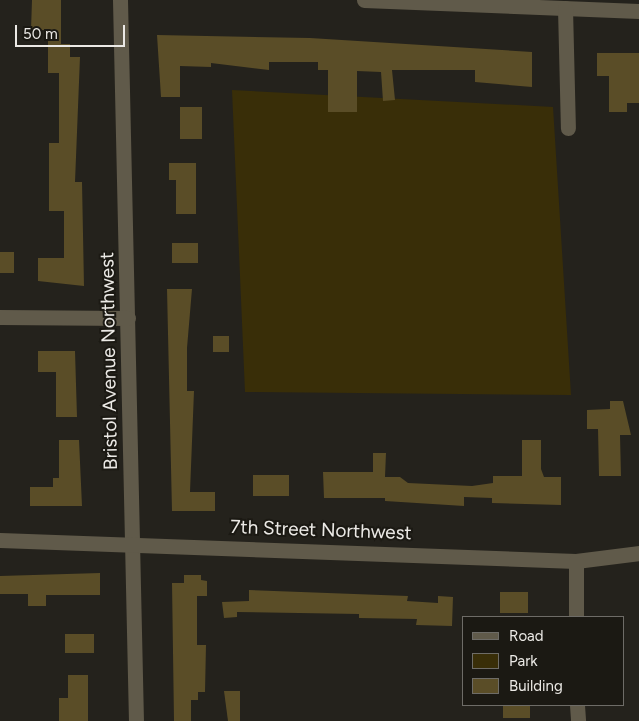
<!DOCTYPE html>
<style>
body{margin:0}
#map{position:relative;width:639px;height:721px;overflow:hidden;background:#24221c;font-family:Figtree,sans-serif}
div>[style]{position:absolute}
.green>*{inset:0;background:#392e08}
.building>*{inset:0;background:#5a4d27;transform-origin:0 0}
.minor>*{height:15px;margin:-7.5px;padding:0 7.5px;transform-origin:7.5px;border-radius:7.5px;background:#605a4a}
span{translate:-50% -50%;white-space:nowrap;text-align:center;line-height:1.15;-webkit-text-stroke:4px #1b1913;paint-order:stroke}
.street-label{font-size:19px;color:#ebe9e5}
.legend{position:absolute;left:462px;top:616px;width:162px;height:90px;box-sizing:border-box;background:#1b1913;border:1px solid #6e6c67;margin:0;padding:6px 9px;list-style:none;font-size:15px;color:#ebe9e5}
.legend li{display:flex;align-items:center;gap:10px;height:25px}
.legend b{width:25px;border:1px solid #6e6c67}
.scale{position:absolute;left:15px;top:25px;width:110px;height:22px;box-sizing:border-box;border:2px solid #ebe9e5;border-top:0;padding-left:6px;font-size:15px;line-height:18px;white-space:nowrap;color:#ebe9e5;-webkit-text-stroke:4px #1b1913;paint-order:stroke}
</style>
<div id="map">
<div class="green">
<i style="clip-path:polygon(232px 90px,553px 107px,571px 395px,245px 392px)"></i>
</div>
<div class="building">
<i style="clip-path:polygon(32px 0,61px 0,61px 44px,70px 44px,70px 57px,80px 57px,75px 182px,82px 182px,84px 286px,38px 281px,38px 258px,64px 258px,64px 211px,49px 211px,49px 143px,59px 143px,59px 73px,48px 73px,48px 30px,31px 30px)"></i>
<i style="clip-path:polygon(157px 35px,310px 38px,532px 52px,532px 87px,475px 82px,475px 70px,392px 70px,395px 100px,383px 101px,381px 72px,357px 71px,357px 112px,328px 112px,328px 70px,318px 70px,318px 62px,269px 62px,269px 70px,211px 63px,211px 67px,180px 66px,180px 97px,161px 97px)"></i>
<i style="clip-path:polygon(597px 53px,639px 53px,639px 103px,627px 103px,627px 112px,609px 112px,609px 76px,597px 76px)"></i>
<i style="left:180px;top:107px;width:22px;height:32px"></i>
<i style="clip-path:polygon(169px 163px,196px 163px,196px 214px,176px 214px,176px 180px,169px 180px)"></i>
<i style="left:172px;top:243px;width:26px;height:20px"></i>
<i style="left:0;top:252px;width:14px;height:21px"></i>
<i style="clip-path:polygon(167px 289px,192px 289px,187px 348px,187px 391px,194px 391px,190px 492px,215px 492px,215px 511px,172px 511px)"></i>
<i style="left:213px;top:336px;width:16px;height:16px"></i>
<i style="clip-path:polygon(38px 351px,75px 351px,77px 417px,56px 417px,56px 372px,38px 372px)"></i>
<i style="clip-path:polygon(610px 401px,623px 401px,631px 435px,620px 435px,621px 476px,599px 476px,598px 429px,587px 429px,587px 410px,610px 409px)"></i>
<i style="clip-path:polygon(59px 440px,79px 440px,82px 506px,30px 506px,30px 487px,53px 487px,53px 478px,59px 478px)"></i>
<i style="clip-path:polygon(522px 440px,541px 440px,541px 469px,544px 477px,561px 477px,561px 505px,492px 503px,492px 498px,464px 497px,464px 506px,385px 501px,385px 498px,324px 498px,323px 472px,373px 472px,373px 453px,386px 453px,385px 477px,400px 477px,408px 483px,472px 486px,493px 483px,493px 476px,522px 476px)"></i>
<i style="left:253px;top:475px;width:36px;height:21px"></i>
<i style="clip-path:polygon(100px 573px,100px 595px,46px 595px,46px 606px,28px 606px,28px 594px,0 594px,0 576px)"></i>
<i style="clip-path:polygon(184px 575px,201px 575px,201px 580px,207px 581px,207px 596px,197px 596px,197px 645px,206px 645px,205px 692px,198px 692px,198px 700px,191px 700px,191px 721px,174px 721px,172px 583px,184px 583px)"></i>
<i style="clip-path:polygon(249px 590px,408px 596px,407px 601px,438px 603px,438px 596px,453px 597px,452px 626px,416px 625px,417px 619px,359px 618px,359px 614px,237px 612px,237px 617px,224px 618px,222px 602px,249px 601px)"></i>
<i style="left:500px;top:592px;width:28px;height:21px"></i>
<i style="left:65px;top:634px;width:29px;height:19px"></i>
<i style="clip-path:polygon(68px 675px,88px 675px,88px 721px,59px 721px,59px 698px,68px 698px)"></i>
<i style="clip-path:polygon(224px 691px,240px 691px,240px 721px,228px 721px)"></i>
<i style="left:503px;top:705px;width:27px;height:13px"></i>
</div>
<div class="minor">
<i style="left:120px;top:0;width:721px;rotate:88.73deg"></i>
<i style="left:364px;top:0;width:275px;rotate:2.3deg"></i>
<i style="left:565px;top:8px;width:120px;rotate:88.6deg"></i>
<i style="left:0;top:317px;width:128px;rotate:0.4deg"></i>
<i style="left:0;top:540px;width:576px;rotate:2.09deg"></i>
<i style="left:576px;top:561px;width:64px;rotate:-7.2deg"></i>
<i style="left:576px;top:561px;width:56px;rotate:90deg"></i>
<i style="left:577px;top:705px;width:16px;rotate:86deg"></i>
</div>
<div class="street-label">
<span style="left:109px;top:361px;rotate:-91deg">Bristol Avenue Northwest</span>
<span style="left:321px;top:530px;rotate:2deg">7th Street Northwest</span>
</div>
<ul class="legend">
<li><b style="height:6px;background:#605a4a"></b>Road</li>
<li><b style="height:14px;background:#392e08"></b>Park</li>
<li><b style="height:14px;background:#5a4d27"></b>Building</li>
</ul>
<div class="scale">50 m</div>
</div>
